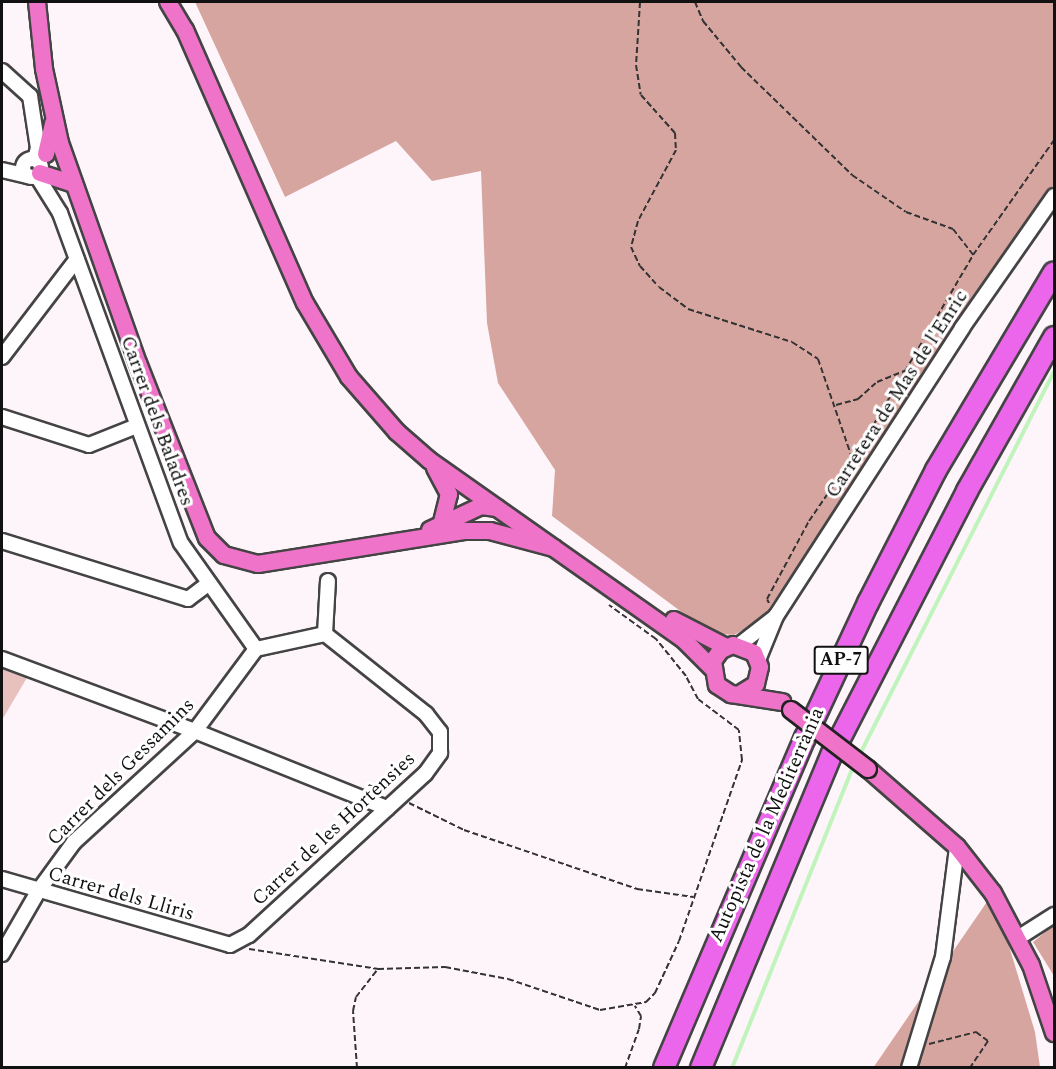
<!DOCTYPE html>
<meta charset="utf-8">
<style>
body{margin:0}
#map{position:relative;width:1056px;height:1069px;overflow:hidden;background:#fef5fb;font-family:Spectral,serif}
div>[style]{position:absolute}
.green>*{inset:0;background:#e8c1bf}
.forest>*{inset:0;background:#d7a5a0}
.stream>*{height:4px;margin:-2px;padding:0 2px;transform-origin:2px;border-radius:2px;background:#c1f3bc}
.path>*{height:2px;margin-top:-1px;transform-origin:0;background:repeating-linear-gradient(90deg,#333 0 6px,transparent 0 9px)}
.roads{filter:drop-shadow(2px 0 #444) drop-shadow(-2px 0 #444) drop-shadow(0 2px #444) drop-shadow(0 -2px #444)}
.minor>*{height:14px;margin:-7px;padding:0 7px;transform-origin:7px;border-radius:7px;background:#fff}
.minor>.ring{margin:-7px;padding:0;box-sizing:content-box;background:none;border:14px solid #fff;border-radius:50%}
.major>*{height:16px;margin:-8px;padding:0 8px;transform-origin:8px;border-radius:8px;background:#ef74c9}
.highway>*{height:20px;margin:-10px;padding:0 10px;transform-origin:10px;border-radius:10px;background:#eb66ea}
.bridges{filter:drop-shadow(2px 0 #222) drop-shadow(-2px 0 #222) drop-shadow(0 2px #222) drop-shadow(0 -2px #222)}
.major-bridge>*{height:16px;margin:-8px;padding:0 8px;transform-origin:8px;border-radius:8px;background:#ef74c9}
span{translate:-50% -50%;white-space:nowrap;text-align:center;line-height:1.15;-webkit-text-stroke:6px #fff;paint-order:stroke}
.shield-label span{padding:2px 4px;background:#fff;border:2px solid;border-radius:4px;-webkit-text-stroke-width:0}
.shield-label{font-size:18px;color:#111;font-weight:700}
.street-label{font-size:20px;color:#111}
.frame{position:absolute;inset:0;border:3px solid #111;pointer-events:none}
</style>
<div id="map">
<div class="green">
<i style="clip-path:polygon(2px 666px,28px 676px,2px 720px)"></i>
</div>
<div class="forest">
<i style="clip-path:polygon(195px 2px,1054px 2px,1054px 184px,762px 619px,734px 635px,710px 633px,552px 516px,555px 470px,498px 383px,487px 323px,481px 171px,432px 181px,396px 141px,285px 197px)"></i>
<i style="clip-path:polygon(993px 893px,1035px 1032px,1040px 1067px,873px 1068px)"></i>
<i style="clip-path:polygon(1054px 925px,1054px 976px,1033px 942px)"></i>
</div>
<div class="stream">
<i style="left:859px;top:756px;width:431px;rotate:-63.1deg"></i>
<i style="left:732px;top:1068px;width:327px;rotate:-68.1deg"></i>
</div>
<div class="path">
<i style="left:640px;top:2px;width:63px;rotate:93.6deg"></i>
<i style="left:636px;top:65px;width:30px;rotate:81deg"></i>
<i style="left:641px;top:95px;width:51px;rotate:48.2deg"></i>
<i style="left:675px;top:133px;width:17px;rotate:87deg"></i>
<i style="left:676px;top:150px;width:81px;rotate:118.2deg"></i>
<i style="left:638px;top:221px;width:27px;rotate:105deg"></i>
<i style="left:631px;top:247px;width:21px;rotate:65deg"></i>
<i style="left:640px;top:266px;width:28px;rotate:48deg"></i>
<i style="left:659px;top:287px;width:36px;rotate:37deg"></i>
<i style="left:688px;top:309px;width:109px;rotate:17.6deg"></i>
<i style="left:792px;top:342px;width:31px;rotate:33deg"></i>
<i style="left:818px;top:359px;width:105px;rotate:71deg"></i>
<i style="left:695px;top:2px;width:21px;rotate:67deg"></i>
<i style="left:703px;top:21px;width:60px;rotate:50.4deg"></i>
<i style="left:741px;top:67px;width:155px;rotate:44.2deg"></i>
<i style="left:852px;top:175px;width:65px;rotate:34.4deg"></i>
<i style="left:906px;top:212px;width:50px;rotate:19.9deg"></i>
<i style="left:953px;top:229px;width:33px;rotate:52deg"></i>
<i style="left:836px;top:405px;width:23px;rotate:-15deg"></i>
<i style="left:858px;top:399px;width:25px;rotate:-42deg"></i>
<i style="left:877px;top:382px;width:32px;rotate:-22deg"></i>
<i style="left:769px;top:603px;width:4px;rotate:-117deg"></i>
<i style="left:767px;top:599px;width:89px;rotate:-61.7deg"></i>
<i style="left:809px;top:521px;width:97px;rotate:-55.5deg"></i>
<i style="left:864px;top:441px;width:216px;rotate:-59.6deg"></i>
<i style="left:973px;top:255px;width:141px;rotate:-54.8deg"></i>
<i style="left:409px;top:803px;width:61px;rotate:26.1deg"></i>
<i style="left:464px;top:830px;width:183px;rotate:18.8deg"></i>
<i style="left:637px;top:889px;width:57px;rotate:8.1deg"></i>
<i style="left:249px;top:949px;width:131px;rotate:8.8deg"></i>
<i style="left:378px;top:969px;width:67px;rotate:-1.7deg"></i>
<i style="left:445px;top:967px;width:64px;rotate:10.8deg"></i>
<i style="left:508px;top:979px;width:97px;rotate:18.6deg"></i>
<i style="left:600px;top:1010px;width:47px;rotate:-9.9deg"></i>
<i style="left:646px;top:1002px;width:13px;rotate:-45deg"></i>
<i style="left:655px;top:993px;width:57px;rotate:-65.2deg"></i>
<i style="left:679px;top:941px;width:192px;rotate:-70.8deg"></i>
<i style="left:742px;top:760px;width:30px;rotate:-96deg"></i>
<i style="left:739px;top:730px;width:51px;rotate:-142.9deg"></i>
<i style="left:698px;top:699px;width:26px;rotate:-118deg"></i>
<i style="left:686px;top:676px;width:48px;rotate:-129deg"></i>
<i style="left:656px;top:639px;width:58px;rotate:-144.1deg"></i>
<i style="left:929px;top:1044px;width:49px;rotate:-14.3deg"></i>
<i style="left:976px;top:1032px;width:15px;rotate:37deg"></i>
<i style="left:988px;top:1041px;width:32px;rotate:124deg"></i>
<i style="left:2px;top:1067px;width:1px;rotate:45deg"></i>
<i style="left:357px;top:1068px;width:57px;rotate:-94deg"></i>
<i style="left:353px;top:1011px;width:14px;rotate:-78deg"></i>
<i style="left:356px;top:997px;width:36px;rotate:-52deg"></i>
<i style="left:625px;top:1068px;width:41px;rotate:-70.3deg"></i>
<i style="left:639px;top:1029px;width:13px;rotate:-81deg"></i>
<i style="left:641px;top:1016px;width:12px;rotate:-121deg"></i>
</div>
<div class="roads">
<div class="minor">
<i style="left:2px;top:71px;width:38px;rotate:42deg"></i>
<i style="left:30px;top:96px;width:53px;rotate:81.3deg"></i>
<i style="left:38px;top:148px;width:11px;rotate:105deg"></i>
<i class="ring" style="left:23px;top:159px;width:4px;height:4px"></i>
<i style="left:2px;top:170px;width:27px;rotate:13deg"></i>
<i style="left:37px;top:176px;width:44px;rotate:58.1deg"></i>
<i style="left:60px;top:213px;width:351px;rotate:69.9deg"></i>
<i style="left:181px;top:543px;width:130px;rotate:54.7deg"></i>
<i style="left:2px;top:357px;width:123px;rotate:-52.6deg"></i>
<i style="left:2px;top:417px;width:91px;rotate:17.8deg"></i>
<i style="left:89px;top:445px;width:52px;rotate:-21.6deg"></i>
<i style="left:2px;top:541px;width:195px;rotate:17.3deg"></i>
<i style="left:188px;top:599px;width:26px;rotate:-37deg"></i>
<i style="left:325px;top:634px;width:53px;rotate:-86.8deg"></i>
<i style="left:739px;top:645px;width:46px;rotate:-37.9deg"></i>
<i style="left:2px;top:659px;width:206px;rotate:20.5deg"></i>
<i style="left:195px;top:731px;width:207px;rotate:21.9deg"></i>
<i style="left:758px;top:660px;width:48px;rotate:-67.8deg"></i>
<i style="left:776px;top:616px;width:343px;rotate:-57.1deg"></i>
<i style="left:962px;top:328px;width:161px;rotate:-55.1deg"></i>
<i style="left:2px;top:879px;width:237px;rotate:16.1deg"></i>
<i style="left:230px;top:945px;width:21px;rotate:-28deg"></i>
<i style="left:249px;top:935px;width:239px;rotate:-42.5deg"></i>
<i style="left:425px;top:774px;width:26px;rotate:-54deg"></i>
<i style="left:440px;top:753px;width:21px;rotate:-90deg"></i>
<i style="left:440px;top:732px;width:23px;rotate:-128deg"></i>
<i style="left:426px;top:714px;width:129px;rotate:-141.6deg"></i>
<i style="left:1018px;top:938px;width:43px;rotate:-32.6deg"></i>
<i style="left:2px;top:954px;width:74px;rotate:-60deg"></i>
<i style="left:39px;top:890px;width:59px;rotate:-53.9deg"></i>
<i style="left:74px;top:842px;width:164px;rotate:-42.5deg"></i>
<i style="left:195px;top:731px;width:102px;rotate:-53.4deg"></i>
<i style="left:256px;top:649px;width:71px;rotate:-12.3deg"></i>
<i style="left:909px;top:1068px;width:116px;rotate:-73deg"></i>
<i style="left:943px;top:957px;width:111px;rotate:-82.7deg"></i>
</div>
<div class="major">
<i style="left:37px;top:2px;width:67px;rotate:84deg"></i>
<i style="left:44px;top:69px;width:76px;rotate:77.8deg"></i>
<i style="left:60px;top:143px;width:233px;rotate:70.5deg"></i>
<i style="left:138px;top:363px;width:188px;rotate:68.5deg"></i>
<i style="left:207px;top:538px;width:24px;rotate:45deg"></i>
<i style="left:224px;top:555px;width:35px;rotate:15deg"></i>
<i style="left:258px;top:564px;width:210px;rotate:-9.1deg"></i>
<i style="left:465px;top:531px;width:25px"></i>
<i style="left:490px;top:531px;width:66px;rotate:14.9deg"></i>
<i style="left:168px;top:2px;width:33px;rotate:59deg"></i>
<i style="left:185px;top:30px;width:298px;rotate:66.3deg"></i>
<i style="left:305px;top:303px;width:86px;rotate:59.3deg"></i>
<i style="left:349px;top:377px;width:73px;rotate:48.9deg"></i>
<i style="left:397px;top:432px;width:43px;rotate:41.2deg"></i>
<i style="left:429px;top:460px;width:312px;rotate:35.2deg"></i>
<i style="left:684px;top:640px;width:40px;rotate:45deg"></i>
<i style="left:46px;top:154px;width:32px;rotate:-77deg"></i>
<i style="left:40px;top:173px;width:36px;rotate:18deg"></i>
<i style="left:435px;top:468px;width:30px;rotate:62deg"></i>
<i style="left:449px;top:494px;width:33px;rotate:104deg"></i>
<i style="left:430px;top:530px;width:56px;rotate:-25.2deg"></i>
<i style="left:481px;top:506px;width:16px;rotate:7deg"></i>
<i style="left:674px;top:620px;width:59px;rotate:27.4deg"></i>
<i style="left:740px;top:694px;width:19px;rotate:-32deg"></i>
<i style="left:756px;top:684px;width:17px;rotate:-77deg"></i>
<i style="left:760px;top:667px;width:15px;rotate:-113deg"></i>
<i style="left:754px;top:653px;width:22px;rotate:-159deg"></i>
<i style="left:733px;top:645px;width:13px;rotate:157deg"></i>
<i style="left:721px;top:650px;width:14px;rotate:126deg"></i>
<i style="left:713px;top:661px;width:24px;rotate:81deg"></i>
<i style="left:717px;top:685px;width:17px;rotate:33deg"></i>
<i style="left:731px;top:694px;width:52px;rotate:8.9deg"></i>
<i style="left:868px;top:769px;width:118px;rotate:41.2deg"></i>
<i style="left:957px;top:847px;width:58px;rotate:52deg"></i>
<i style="left:993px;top:893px;width:81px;rotate:62.2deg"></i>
<i style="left:1031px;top:965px;width:72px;rotate:71.3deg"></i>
</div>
<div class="highway">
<i style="left:664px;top:1068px;width:359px;rotate:-66.9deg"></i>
<i style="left:805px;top:738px;width:149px;rotate:-65deg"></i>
<i style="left:868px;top:603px;width:149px;rotate:-62.9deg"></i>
<i style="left:936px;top:470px;width:230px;rotate:-59.2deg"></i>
<i style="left:701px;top:1068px;width:340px;rotate:-67.4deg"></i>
<i style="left:832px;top:754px;width:296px;rotate:-62.8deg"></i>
<i style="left:967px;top:491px;width:177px;rotate:-60.5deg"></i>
</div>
</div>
<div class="bridges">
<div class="major-bridge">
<i style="left:791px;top:710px;width:97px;rotate:37.5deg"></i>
</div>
</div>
<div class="shield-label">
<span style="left:841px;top:660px">AP-7</span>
</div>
<div class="street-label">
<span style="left:897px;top:394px;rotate:-57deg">Carretera de Mas de l'Enric</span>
<span style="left:157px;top:421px;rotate:70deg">Carrer dels Baladres</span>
<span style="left:121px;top:772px;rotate:-45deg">Carrer dels Gessamins</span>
<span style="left:767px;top:825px;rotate:-66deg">Autopista de la Mediterrània</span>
<span style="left:334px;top:829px;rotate:-43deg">Carrer de les Hortènsies</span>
<span style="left:121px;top:894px;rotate:16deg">Carrer dels Lliris</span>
</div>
<div class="frame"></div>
</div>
